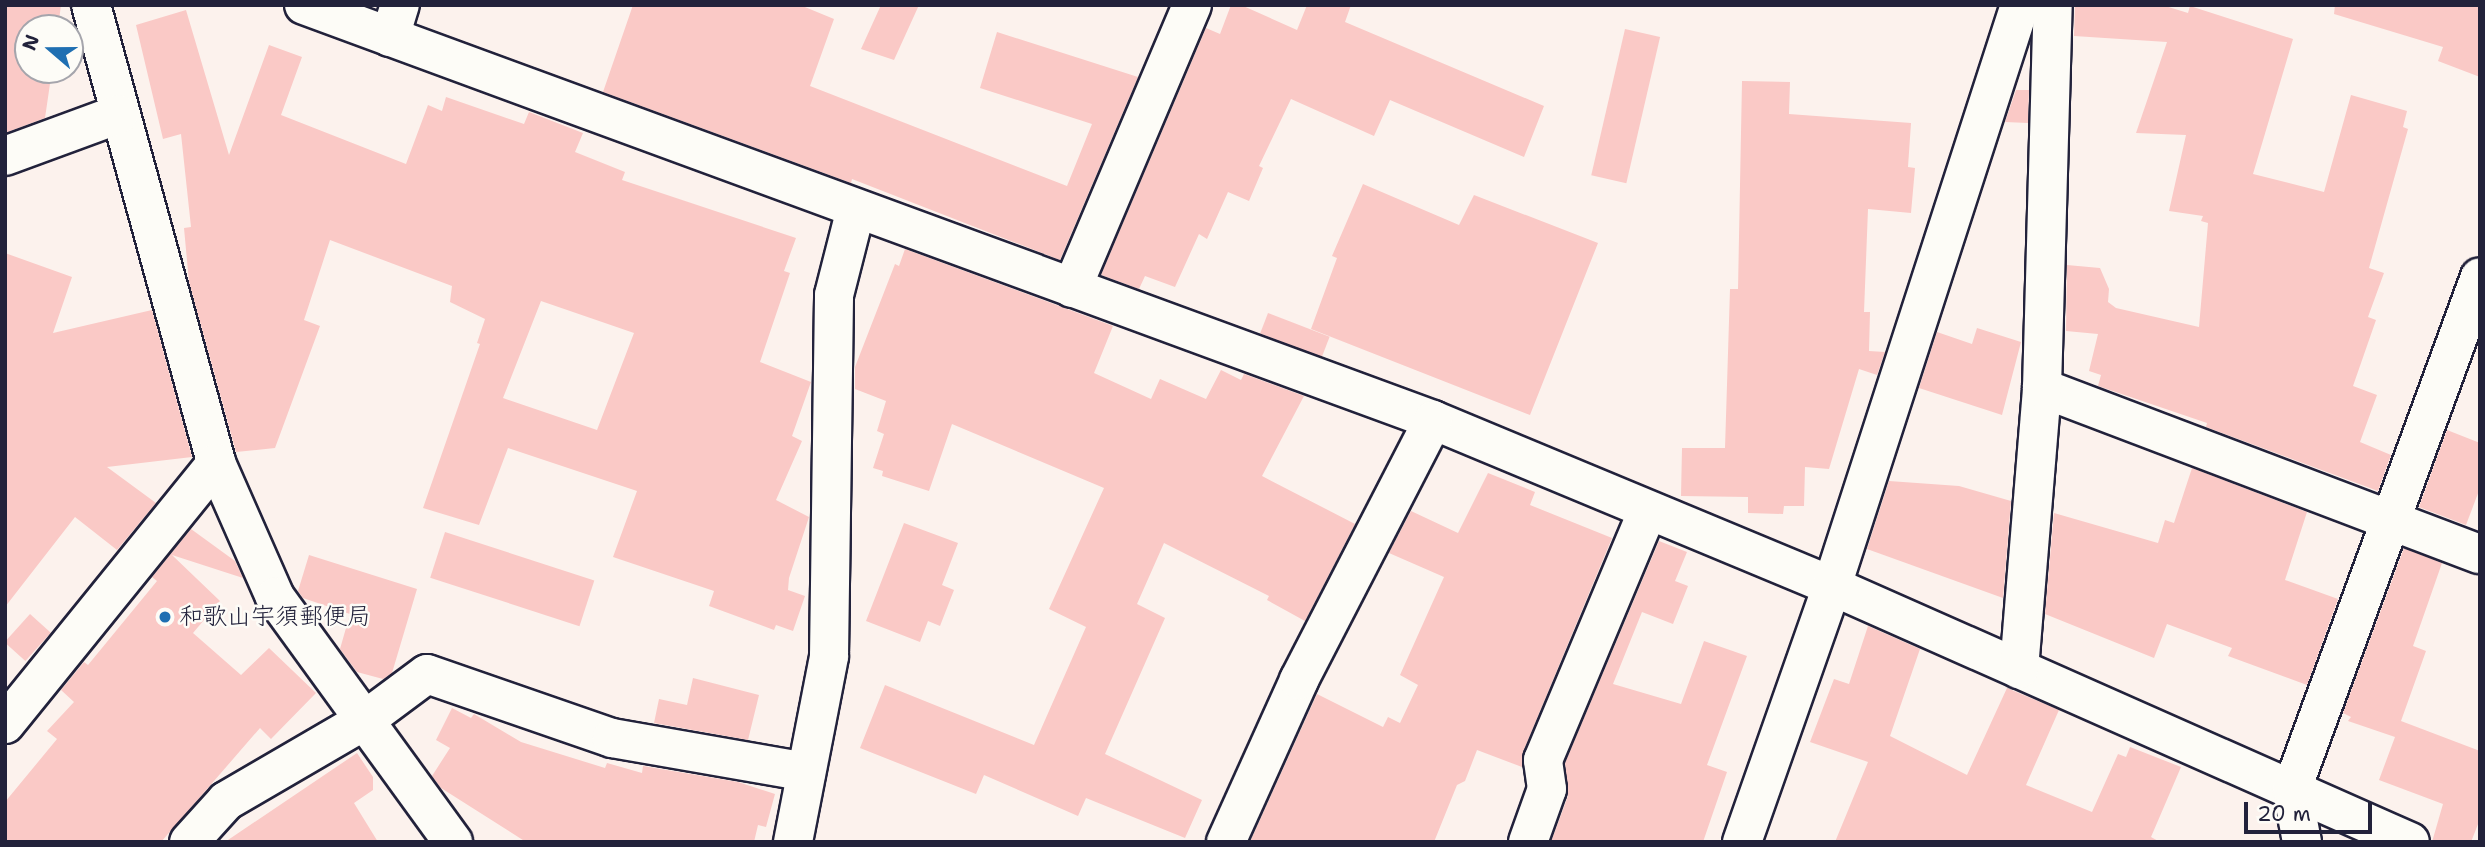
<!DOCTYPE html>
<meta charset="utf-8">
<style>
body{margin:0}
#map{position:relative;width:2485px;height:847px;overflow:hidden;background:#fcf2ed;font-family:"Shantell Sans","Klee One",sans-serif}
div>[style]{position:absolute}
.building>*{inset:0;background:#fac9c6;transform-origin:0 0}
.roads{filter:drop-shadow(2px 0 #22223b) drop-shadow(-2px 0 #22223b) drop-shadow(0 2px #22223b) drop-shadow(0 -2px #22223b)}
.minor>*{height:38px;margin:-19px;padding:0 19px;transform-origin:19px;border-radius:19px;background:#fdfcf7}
.dots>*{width:19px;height:19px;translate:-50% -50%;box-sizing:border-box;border:4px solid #fdfcf7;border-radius:50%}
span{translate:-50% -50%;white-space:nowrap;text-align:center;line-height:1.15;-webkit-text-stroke:5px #fdfcf7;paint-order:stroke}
.poi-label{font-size:24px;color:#22223b}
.left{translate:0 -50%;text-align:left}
.frame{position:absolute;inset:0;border:7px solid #22223b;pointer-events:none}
.north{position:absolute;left:14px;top:14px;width:70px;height:70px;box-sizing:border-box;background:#fdfcf7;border:2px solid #a5a5ac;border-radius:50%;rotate:290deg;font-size:19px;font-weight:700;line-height:28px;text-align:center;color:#22223b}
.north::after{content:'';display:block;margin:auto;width:24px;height:32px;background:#1f6fb2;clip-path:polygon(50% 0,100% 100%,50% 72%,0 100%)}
.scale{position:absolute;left:2244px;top:802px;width:128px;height:32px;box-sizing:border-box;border:4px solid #22223b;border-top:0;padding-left:9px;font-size:21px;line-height:24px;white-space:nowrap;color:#22223b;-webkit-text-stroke:5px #fdfcf7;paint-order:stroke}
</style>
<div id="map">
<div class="building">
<i style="clip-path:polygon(5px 5px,61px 5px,58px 28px,28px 28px,28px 70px,52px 70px,45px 118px,5px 133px)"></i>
<i style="clip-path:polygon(633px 5px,800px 5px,834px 19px,810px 86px,1067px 186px,1092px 124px,980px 88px,997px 32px,1138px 77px,1060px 260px,852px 179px,851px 183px,603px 92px)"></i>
<i style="clip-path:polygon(881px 5px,919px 5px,894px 60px,861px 49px)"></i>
<i style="clip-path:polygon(1231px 5px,1241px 5px,1297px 30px,1307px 5px,1351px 5px,1345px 22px,1544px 106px,1524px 157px,1390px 100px,1374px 136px,1291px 99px,1259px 166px,1263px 168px,1249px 201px,1228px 192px,1207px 239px,1199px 234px,1175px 287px,1145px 276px,1139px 289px,1101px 275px,1206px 28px,1220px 34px)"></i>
<i style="clip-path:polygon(2075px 5px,2162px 5px,2188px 13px,2190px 6px,2293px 39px,2253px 174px,2324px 192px,2351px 95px,2407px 111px,2403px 127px,2408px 129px,2369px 268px,2384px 273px,2368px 317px,2376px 320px,2353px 386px,2377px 395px,2360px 442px,2391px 455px,2378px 491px,2206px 427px,2207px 423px,2098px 386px,2101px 375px,2089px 371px,2098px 334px,2066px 331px,2067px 265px,2100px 268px,2109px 289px,2108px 302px,2116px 308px,2199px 327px,2208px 223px,2201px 221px,2203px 216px,2169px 211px,2186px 135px,2136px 133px,2167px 42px,2074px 36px)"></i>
<i style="clip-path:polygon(2335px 5px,2480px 5px,2480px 77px,2438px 61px,2443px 47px,2334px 14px)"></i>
<i style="clip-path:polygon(evenodd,186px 10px,229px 155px,269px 45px,302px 57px,281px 115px,406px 164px,428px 105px,442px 111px,446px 97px,524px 124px,529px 112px,583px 133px,575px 152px,625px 172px,622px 180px,796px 238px,784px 271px,790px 273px,760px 362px,811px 382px,792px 436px,802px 441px,776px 500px,809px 517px,789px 578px,788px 590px,805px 596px,793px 631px,776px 625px,774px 630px,709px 606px,714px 591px,613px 557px,637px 491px,508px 448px,479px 525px,423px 508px,480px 344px,477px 343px,485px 319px,450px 302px,452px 286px,330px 240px,304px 320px,320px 326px,275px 448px,236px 452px,189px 282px,184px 228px,191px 227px,181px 134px,163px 139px,136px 25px,186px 10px,541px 301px,634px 333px,597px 430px,503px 398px,541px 301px)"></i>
<i style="left:1625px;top:29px;width:36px;height:150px;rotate:13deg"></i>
<i style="clip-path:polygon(1742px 81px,1790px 82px,1789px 114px,1911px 123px,1908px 167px,1915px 168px,1911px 213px,1868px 209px,1864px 312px,1870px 312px,1869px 351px,1885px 352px,1877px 375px,1859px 369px,1829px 469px,1805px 467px,1804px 506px,1784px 506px,1783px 514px,1748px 513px,1748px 497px,1681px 496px,1682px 448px,1725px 448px,1730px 289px,1738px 289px)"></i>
<i style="clip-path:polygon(2016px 90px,2029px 90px,2028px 123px,2005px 122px)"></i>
<i style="clip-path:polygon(1363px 184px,1459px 225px,1474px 195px,1598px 243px,1530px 415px,1311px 329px,1337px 258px,1332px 256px)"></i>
<i style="clip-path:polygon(905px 249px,1113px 326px,1094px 373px,1151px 399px,1160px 379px,1206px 399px,1221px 370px,1241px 380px,1244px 374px,1304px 396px,1262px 476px,1355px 524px,1305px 621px,1267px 600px,1269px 596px,1164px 543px,1137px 604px,1165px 618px,1105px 754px,1202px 800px,1185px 838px,1086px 798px,1078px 816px,984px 775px,976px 794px,860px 748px,885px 685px,1034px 745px,1086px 627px,1049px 609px,1104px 488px,952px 424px,929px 491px,882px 476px,883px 471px,873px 468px,884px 434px,877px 431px,886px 401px,855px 389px,855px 367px,895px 264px,899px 266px)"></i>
<i style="clip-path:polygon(5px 253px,72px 277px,53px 333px,152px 310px,192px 457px,107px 467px,156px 503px,117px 550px,75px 517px,5px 607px)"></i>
<i style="left:1268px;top:313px;width:66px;height:22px;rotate:21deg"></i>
<i style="clip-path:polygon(1977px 328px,2021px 342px,2002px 415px,1919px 388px,1937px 332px,1972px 344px)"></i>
<i style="clip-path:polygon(2447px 430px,2480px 443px,2480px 488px,2466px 525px,2419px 507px)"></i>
<i style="clip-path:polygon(2192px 468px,2307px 512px,2285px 580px,2338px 599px,2307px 685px,2228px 656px,2232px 648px,2167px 624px,2154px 658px,2045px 614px,2054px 513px,2158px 543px,2165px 520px,2174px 523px)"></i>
<i style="clip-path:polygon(1488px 473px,1535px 492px,1530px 505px,1612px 538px,1523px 752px,1522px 767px,1477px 750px,1465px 781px,1457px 785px,1434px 842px,1250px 842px,1317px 694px,1383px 727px,1388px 717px,1400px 723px,1418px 685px,1400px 675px,1444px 577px,1389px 553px,1411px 511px,1458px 533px)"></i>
<i style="clip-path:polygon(1889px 481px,1959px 486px,2011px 501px,2003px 598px,1867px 549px)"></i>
<i style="clip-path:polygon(904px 523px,958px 543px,942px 585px,954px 590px,940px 626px,928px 621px,920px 642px,866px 621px)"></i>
<i style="clip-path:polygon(191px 529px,235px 561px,243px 578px,172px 555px,220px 601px,193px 633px,241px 675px,269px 648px,316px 693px,271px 739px,260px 728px,161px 842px,5px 842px,5px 802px,57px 739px,47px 731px,74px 702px,61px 690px,84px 662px,88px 665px,157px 581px,152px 577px)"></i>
<i style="left:445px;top:532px;width:157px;height:48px;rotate:18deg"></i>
<i style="clip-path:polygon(1659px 541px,1687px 552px,1675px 581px,1688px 586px,1673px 624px,1642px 612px,1613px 684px,1681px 704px,1704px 641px,1747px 656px,1707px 765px,1727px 772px,1703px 842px,1551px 842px,1568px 796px,1565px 763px)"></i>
<i style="clip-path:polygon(2404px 548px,2442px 563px,2413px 646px,2426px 651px,2401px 721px,2480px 751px,2480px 819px,2471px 842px,2432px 842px,2443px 804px,2379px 780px,2395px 737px,2348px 721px,2351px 717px,2343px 713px)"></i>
<i style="clip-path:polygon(309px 555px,417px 589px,392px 673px,383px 679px,357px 672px,340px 649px,350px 614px,303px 598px,298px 591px)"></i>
<i style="left:30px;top:614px;width:28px;height:38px;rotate:42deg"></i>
<i style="clip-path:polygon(1868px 626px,1920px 649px,1890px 736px,1967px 775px,2007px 688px,2059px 710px,2026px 785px,2092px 812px,2118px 754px,2126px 757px,2130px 747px,2181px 767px,2151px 837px,2160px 842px,1835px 842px,1868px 762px,1810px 742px,1834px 679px,1849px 684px)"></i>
<i style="clip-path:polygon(693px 678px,759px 695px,748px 740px,654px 723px,659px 699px,687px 705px)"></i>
<i style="clip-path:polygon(452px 708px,471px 718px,474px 714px,521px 742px,605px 768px,607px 763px,642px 773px,643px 766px,738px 782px,775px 794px,766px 827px,758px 825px,754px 842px,526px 842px,441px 788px,432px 776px,450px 748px,436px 740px)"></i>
<i style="clip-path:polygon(357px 753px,373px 777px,373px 790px,354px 803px,378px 842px,225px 842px)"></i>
</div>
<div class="roads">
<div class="minor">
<i style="left:91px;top:5px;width:475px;rotate:74.7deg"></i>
<i style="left:216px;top:463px;width:146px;rotate:66.2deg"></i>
<i style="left:275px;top:597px;width:303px;rotate:54deg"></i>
<i style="left:304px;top:5px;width:1203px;rotate:20.18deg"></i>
<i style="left:1433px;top:420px;width:432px;rotate:22.6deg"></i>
<i style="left:1832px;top:586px;width:632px;rotate:23.89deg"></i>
<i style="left:390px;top:37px;width:34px;rotate:-73deg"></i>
<i style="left:5px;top:156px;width:121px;rotate:-20.2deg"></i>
<i style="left:1072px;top:288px;width:307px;rotate:-67deg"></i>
<i style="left:2042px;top:388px;width:468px;rotate:20.8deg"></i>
<i style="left:2019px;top:669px;width:282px;rotate:-85.3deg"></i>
<i style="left:2042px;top:388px;width:383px;rotate:-88.4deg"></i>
<i style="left:5px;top:724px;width:336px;rotate:-51deg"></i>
<i style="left:189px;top:842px;width:55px;rotate:-47.9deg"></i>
<i style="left:226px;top:801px;width:161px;rotate:-30.2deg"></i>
<i style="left:365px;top:720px;width:77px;rotate:-36.6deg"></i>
<i style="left:427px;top:674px;width:196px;rotate:19.1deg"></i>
<i style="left:612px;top:738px;width:197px;rotate:9.9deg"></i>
<i style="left:793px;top:842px;width:189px;rotate:-79deg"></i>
<i style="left:829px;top:656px;width:361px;rotate:-89.2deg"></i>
<i style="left:834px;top:295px;width:89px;rotate:-75.7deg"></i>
<i style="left:1226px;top:842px;width:178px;rotate:-65.7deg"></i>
<i style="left:1299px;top:680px;width:292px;rotate:-62.7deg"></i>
<i style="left:1528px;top:842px;width:56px;rotate:-70.3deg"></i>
<i style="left:1547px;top:789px;width:29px;rotate:-98deg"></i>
<i style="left:1543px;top:760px;width:271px;rotate:-67.2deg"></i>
<i style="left:1742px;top:842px;width:271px;rotate:-70.6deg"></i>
<i style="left:1832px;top:586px;width:611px;rotate:-72.07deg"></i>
<i style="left:2302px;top:842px;width:54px;rotate:-100.7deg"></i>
<i style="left:2292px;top:789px;width:545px;rotate:-69.84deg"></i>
</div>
</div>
<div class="dots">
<i style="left:165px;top:617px;background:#1f6fb2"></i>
</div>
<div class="poi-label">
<span class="left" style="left:179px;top:617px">和歌山宇須郵便局</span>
</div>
<div class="frame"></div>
<div class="north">N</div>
<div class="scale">20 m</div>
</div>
